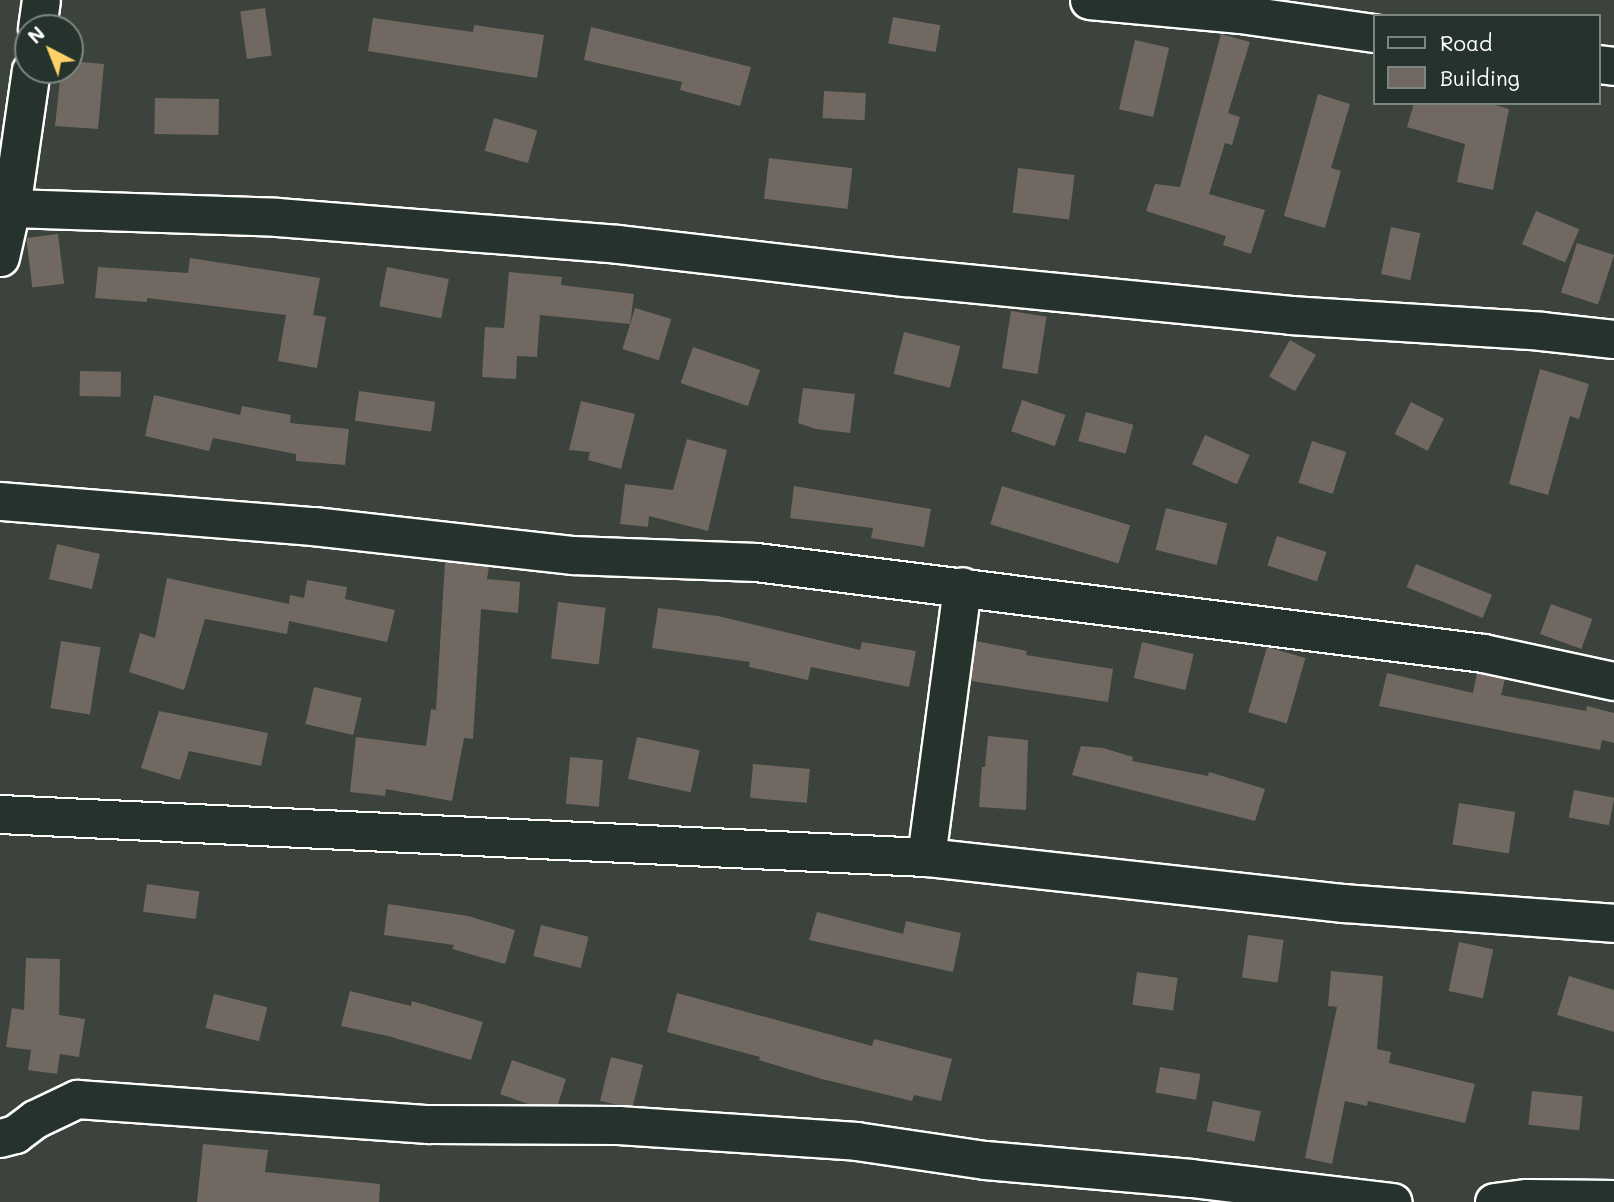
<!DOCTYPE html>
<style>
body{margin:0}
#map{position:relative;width:1614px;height:1202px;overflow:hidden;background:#3c433d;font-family:Mali,sans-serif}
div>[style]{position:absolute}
.building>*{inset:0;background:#706861;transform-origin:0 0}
.roads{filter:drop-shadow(2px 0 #fff) drop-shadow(-2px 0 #fff) drop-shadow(0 2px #fff) drop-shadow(0 -2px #fff)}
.minor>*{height:37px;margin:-18.5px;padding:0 18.5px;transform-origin:18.5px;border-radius:18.5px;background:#26332d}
span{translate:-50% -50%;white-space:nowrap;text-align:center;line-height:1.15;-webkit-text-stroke:6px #26332d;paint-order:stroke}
.legend{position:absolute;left:1373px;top:14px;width:228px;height:91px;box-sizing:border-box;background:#26332d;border:2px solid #7d8581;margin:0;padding:9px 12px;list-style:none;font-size:21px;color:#fff}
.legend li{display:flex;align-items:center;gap:14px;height:35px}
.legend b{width:35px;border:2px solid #7d8581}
.north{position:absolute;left:14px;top:14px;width:70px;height:70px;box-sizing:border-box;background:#26332d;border:2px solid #7d8581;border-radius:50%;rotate:318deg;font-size:19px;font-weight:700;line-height:28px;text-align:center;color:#fff}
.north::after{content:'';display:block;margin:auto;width:24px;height:32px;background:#ffd166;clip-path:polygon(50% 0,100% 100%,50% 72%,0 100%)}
</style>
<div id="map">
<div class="building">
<i style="left:265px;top:8px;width:48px;height:25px;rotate:82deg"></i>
<i style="left:893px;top:17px;width:48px;height:27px;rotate:10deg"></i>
<i style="clip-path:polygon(373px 18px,473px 32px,474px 25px,544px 35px,537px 78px,368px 51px)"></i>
<i style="clip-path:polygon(591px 27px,751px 67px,740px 106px,680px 90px,682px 82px,584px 60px)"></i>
<i style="clip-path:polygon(1221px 34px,1250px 42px,1228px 113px,1240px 117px,1232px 145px,1225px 143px,1209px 194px,1265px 210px,1251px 254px,1223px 245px,1226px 236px,1146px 211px,1155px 184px,1180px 187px)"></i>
<i style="left:1135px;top:40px;width:35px;height:71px;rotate:13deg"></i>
<i style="clip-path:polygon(70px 61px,104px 64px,98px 129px,55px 126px,61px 70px,70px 70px)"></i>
<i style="left:824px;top:91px;width:42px;height:27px;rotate:3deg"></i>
<i style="clip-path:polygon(1318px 94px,1350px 104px,1331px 168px,1341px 171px,1325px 228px,1284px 216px)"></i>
<i style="left:155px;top:98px;width:64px;height:36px;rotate:1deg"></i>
<i style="clip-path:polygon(1414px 103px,1488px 103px,1509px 109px,1493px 190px,1457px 182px,1465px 144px,1407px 127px)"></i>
<i style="left:494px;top:118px;width:45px;height:34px;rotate:16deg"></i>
<i style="left:769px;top:158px;width:84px;height:41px;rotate:7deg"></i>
<i style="left:1018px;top:168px;width:57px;height:45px;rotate:7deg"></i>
<i style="left:1536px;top:211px;width:47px;height:36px;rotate:23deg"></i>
<i style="left:1391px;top:227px;width:30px;height:48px;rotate:12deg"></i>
<i style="left:58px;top:234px;width:50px;height:32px;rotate:83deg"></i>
<i style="left:1577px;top:243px;width:39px;height:52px;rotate:18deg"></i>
<i style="clip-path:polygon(190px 258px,320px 278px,313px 315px,326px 317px,317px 368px,278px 361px,286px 315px,147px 298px,147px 302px,95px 298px,98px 267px,188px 273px)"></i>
<i style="left:387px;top:267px;width:63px;height:40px;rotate:11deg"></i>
<i style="clip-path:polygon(509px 272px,562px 277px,561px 285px,634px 294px,630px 324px,540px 315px,537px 357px,517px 356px,516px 379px,482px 377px,485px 327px,504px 328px)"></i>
<i style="left:635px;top:308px;width:38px;height:43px;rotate:17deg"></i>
<i style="left:1011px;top:311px;width:36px;height:58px;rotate:9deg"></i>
<i style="left:904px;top:332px;width:58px;height:43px;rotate:14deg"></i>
<i style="left:1290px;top:340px;width:30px;height:42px;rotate:30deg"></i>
<i style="left:693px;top:347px;width:71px;height:38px;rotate:19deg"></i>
<i style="clip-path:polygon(1540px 369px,1589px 384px,1579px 419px,1570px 416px,1548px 495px,1509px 484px)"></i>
<i style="left:80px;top:371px;width:41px;height:25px;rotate:1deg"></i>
<i style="clip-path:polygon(803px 388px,855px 394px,850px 433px,816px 429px,798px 423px)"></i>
<i style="left:359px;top:391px;width:77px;height:30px;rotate:8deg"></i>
<i style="clip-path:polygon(154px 395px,240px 415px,242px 406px,291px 415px,290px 423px,349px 429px,345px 465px,296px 461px,296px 454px,213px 438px,209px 451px,145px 436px)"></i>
<i style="left:1022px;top:400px;width:46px;height:33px;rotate:19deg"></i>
<i style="clip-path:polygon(581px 401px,635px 414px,621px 469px,588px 460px,590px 452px,569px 450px)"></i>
<i style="left:1411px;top:402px;width:37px;height:36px;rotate:27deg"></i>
<i style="left:1086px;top:412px;width:49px;height:30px;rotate:15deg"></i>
<i style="left:1205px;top:435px;width:49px;height:32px;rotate:24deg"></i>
<i style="clip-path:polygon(687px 439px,727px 450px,708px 531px,649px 516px,648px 527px,620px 524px,625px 484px,673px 490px)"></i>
<i style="left:1312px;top:441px;width:36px;height:44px;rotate:18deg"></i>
<i style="clip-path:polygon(794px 486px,931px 509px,924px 547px,871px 538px,873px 528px,790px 518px)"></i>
<i style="left:1002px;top:486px;width:134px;height:40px;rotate:17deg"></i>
<i style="left:1166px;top:508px;width:63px;height:43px;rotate:14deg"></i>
<i style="left:1277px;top:536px;width:52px;height:31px;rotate:18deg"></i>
<i style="left:57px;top:544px;width:44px;height:36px;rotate:13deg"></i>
<i style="clip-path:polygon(445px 562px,489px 567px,487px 579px,520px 582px,518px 613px,481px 609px,473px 739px,464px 738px,452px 801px,386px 789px,385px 796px,350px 792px,356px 737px,426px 746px,431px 709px,436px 710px)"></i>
<i style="left:1416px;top:564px;width:82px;height:25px;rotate:22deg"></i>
<i style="clip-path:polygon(167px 578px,289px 604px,290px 595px,304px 598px,307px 580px,347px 587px,345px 599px,395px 610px,387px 642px,289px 621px,287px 634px,205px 619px,184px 690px,129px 672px,140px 633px,155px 638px)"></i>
<i style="left:558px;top:602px;width:48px;height:57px;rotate:7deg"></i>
<i style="left:1551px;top:604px;width:44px;height:32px;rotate:20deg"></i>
<i style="clip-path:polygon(658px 608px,718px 616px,860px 650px,862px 642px,916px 651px,909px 687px,811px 667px,808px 680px,749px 667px,750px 662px,652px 648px)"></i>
<i style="left:61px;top:641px;width:40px;height:68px;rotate:9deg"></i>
<i style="clip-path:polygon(976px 641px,1027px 651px,1026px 655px,1113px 669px,1108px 702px,971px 681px)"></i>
<i style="left:1142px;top:642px;width:53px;height:37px;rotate:13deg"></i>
<i style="left:1267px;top:647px;width:40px;height:68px;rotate:16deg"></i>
<i style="clip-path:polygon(1387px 673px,1473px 693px,1477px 673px,1505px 679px,1501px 695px,1586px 711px,1587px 706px,1614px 713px,1614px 743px,1602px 740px,1600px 750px,1379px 706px)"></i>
<i style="left:314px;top:687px;width:49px;height:38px;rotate:13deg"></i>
<i style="clip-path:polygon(159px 711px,268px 733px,261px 766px,189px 751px,180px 780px,141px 768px)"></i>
<i style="clip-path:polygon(988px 736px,1028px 740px,1026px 810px,979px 807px,982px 767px,985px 767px)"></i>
<i style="left:637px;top:737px;width:64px;height:43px;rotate:12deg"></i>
<i style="clip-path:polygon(1081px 746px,1103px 748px,1133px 757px,1132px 761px,1208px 776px,1209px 772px,1265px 789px,1255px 821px,1072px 775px)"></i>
<i style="left:570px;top:757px;width:33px;height:47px;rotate:5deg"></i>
<i style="left:753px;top:764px;width:57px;height:34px;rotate:5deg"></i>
<i style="left:1574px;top:790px;width:41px;height:28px;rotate:11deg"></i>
<i style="left:1459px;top:803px;width:57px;height:42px;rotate:9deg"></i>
<i style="left:147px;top:884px;width:53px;height:28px;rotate:8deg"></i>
<i style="clip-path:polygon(388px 904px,468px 916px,515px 930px,505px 964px,452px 949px,454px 945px,384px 935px)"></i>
<i style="clip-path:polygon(817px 912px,903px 934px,906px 921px,961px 933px,953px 972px,809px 940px)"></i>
<i style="left:541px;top:925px;width:49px;height:32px;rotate:14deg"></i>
<i style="left:1248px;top:935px;width:36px;height:43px;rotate:8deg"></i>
<i style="left:1459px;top:942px;width:35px;height:50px;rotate:12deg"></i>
<i style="clip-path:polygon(26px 958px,60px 959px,59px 1015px,85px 1019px,79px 1057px,60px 1054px,57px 1074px,28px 1070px,31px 1050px,6px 1047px,12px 1008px,24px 1010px)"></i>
<i style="clip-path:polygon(1331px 971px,1383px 976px,1377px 1049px,1391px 1052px,1389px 1063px,1475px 1084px,1465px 1123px,1368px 1101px,1367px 1106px,1345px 1101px,1332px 1164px,1305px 1158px,1337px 1007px,1328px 1006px)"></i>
<i style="left:1137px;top:972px;width:41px;height:33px;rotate:8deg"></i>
<i style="clip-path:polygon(1569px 976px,1614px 990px,1614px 1032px,1557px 1015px)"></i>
<i style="clip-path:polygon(350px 991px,411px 1006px,412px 1001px,483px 1022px,471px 1060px,388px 1036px,341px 1026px)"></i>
<i style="clip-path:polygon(677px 993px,872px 1046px,874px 1039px,952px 1059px,941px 1101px,914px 1095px,912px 1101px,822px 1079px,759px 1060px,760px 1057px,667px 1032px)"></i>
<i style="left:214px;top:994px;width:55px;height:35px;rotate:14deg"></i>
<i style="left:611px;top:1057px;width:33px;height:45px;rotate:14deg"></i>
<i style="clip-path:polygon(512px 1060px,566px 1079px,558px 1104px,528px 1104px,500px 1094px)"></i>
<i style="left:1160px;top:1067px;width:41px;height:26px;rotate:10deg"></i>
<i style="left:1532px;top:1091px;width:51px;height:34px;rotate:6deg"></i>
<i style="left:1213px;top:1101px;width:49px;height:31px;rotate:12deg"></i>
<i style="clip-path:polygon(203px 1144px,268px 1150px,265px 1172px,380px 1184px,379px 1202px,197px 1202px)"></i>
</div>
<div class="roads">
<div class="minor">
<i style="left:1089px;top:0;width:152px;rotate:5.3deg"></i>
<i style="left:1240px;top:14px;width:135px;rotate:8.1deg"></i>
<i style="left:37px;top:28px;width:28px;rotate:-82deg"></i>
<i style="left:1598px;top:64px;width:16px;rotate:7deg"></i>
<i style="left:11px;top:208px;width:266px;rotate:1.9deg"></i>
<i style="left:277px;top:217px;width:342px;rotate:4.5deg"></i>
<i style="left:618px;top:244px;width:289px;rotate:6.6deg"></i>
<i style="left:905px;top:277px;width:387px;rotate:5.6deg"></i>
<i style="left:1290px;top:315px;width:252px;rotate:3.6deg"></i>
<i style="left:1541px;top:331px;width:73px;rotate:6.3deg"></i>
<i style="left:0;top:257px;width:50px;rotate:-77.3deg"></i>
<i style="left:11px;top:208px;width:139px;rotate:-81.8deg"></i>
<i style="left:0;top:501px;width:314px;rotate:4.6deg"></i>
<i style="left:313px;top:526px;width:262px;rotate:6.4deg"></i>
<i style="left:573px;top:555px;width:183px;rotate:2.2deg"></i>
<i style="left:756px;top:562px;width:733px;rotate:7.13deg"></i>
<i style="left:1483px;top:653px;width:134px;rotate:12.1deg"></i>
<i style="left:0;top:814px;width:927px;rotate:2.66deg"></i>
<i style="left:926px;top:857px;width:420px;rotate:6.3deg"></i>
<i style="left:1343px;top:903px;width:272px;rotate:4.2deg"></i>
<i style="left:926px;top:857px;width:273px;rotate:-82.4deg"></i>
<i style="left:0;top:1138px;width:16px;rotate:-15deg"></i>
<i style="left:15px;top:1134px;width:25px;rotate:-37deg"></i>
<i style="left:35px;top:1119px;width:47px;rotate:-25.5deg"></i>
<i style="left:77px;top:1099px;width:352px;rotate:4.1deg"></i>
<i style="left:428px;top:1124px;width:190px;rotate:0.3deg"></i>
<i style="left:618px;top:1125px;width:239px;rotate:3.8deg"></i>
<i style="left:856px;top:1141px;width:130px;rotate:8.4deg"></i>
<i style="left:985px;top:1160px;width:207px;rotate:5deg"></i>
<i style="left:1191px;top:1178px;width:203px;rotate:6.8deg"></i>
<i style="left:1494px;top:1202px;width:33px;rotate:-7deg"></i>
<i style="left:1527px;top:1198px;width:87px;rotate:0.7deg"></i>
</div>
</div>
<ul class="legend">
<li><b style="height:9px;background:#26332d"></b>Road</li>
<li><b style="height:19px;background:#706861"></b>Building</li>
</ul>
<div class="north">N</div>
</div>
